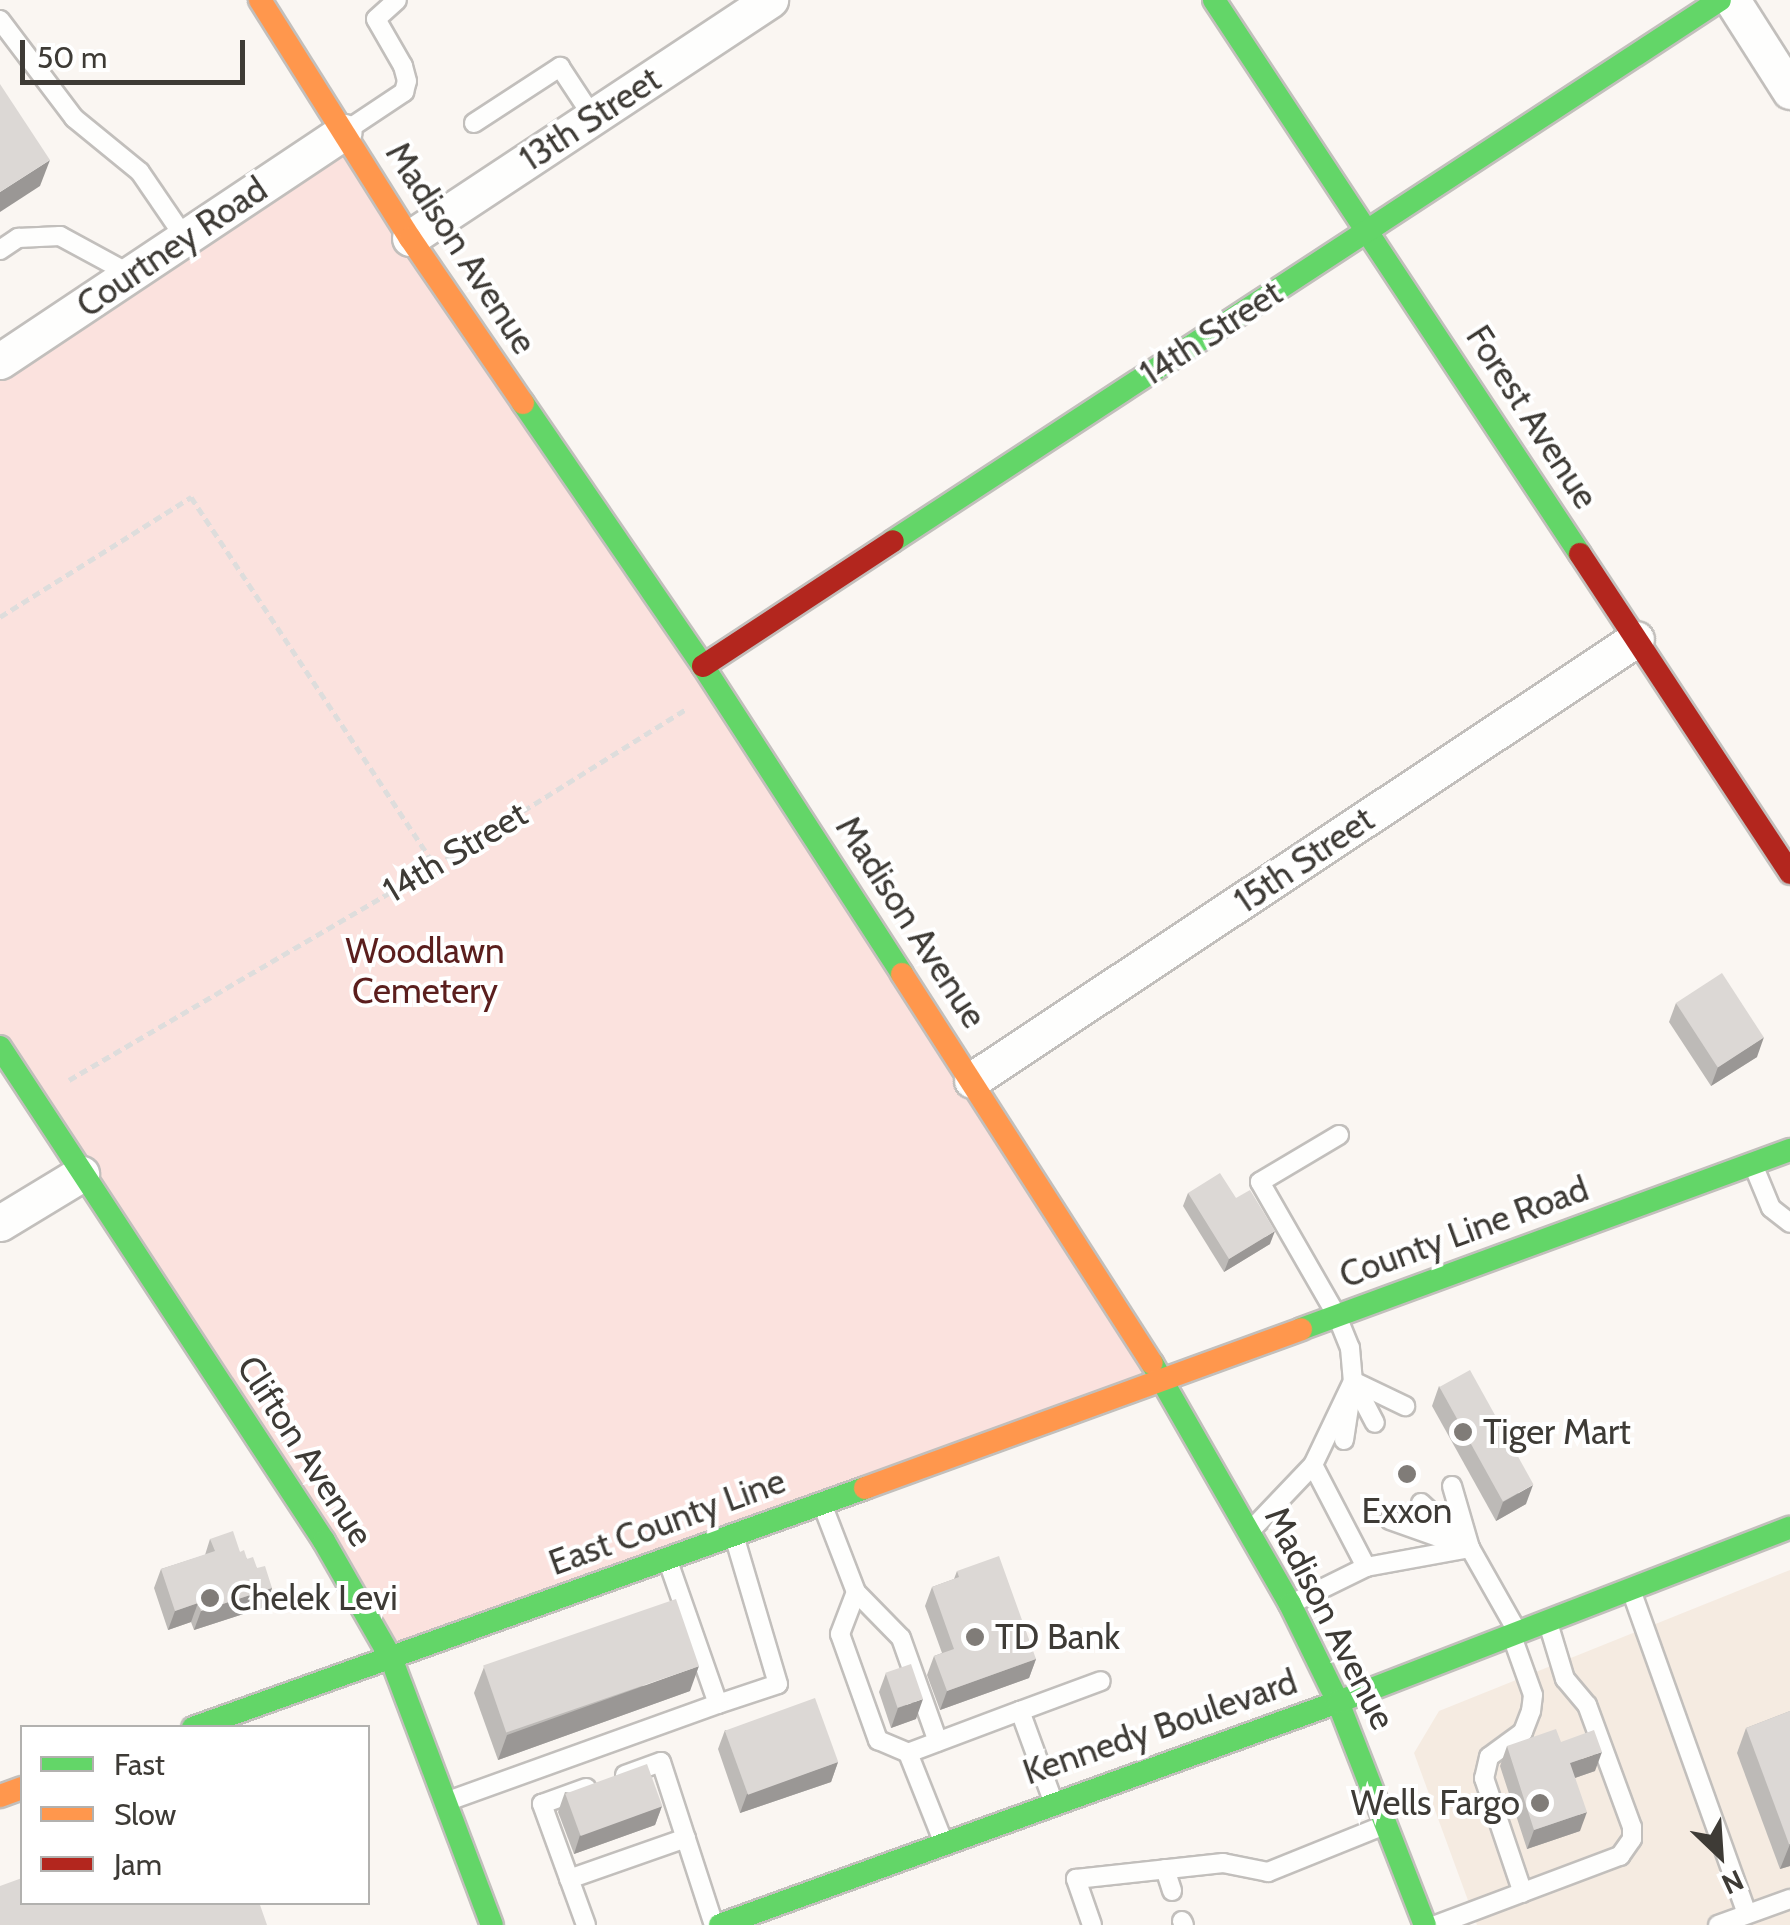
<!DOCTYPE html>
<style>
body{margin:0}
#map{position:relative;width:1790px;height:1925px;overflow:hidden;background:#faf6f2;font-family:Cabin,sans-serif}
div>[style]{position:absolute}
.built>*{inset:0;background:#f5ebe1}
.green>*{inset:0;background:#fbe2de}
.path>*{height:5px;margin-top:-2.5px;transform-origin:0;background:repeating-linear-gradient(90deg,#dedddc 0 8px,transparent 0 13px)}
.roads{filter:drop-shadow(2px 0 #c2bfbc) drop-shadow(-2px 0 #c2bfbc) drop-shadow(0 2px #c2bfbc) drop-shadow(0 -2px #c2bfbc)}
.lane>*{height:18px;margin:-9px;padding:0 9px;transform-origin:9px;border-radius:9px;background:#fefefd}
.street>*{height:35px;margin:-17.5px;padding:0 17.5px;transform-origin:17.5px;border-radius:17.5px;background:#fefefd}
.fast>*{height:22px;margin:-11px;padding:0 11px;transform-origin:11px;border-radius:11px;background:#63d668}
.slow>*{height:22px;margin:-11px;padding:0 11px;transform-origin:11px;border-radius:11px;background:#ff974d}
.jam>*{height:22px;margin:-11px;padding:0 11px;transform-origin:11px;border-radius:11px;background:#b3261e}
.wall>*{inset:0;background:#bdbab7}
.shaded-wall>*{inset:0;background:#9a9795}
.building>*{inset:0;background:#dcd8d5;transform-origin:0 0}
.dots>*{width:28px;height:28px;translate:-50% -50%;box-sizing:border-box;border:5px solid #fff;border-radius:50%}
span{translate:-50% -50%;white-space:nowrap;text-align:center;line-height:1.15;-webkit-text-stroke:8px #fff;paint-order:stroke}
.street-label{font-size:35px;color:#3e3b36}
.park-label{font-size:35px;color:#5b1e1d}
.poi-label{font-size:35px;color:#3e3b36}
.left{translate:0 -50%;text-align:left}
.right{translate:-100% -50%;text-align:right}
.legend{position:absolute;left:20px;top:1725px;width:350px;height:180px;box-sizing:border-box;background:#fff;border:2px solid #b2b1af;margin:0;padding:12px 18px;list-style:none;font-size:30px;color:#3e3b36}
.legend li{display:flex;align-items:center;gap:20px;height:50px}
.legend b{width:50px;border:2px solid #b2b1af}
.north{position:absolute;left:1670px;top:1805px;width:100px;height:100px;-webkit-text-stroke:8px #fff;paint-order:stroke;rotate:155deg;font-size:28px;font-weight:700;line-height:40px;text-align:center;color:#3e3b36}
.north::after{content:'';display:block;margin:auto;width:35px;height:45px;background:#3e3b36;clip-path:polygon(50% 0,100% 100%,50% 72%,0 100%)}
.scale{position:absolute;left:20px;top:40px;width:225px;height:45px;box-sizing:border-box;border:5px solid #3e3b36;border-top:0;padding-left:12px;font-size:30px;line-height:35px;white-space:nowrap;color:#3e3b36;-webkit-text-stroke:8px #fff;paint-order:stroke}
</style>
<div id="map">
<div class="built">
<i style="clip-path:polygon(1790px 1570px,1790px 1925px,1477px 1925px,1414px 1753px,1439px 1711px)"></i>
</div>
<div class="green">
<i style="clip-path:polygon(344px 132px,1163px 1380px,391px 1658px,0 1047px,0 361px)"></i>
</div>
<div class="path">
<i style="left:0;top:617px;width:226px;rotate:-32.1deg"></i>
<i style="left:191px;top:497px;width:442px;rotate:56.5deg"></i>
<i style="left:69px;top:1080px;width:424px;rotate:-30.3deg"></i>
<i style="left:435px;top:866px;width:295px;rotate:-32deg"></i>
</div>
<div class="roads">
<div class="lane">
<i style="left:0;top:20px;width:123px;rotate:52.9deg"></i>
<i style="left:74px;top:118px;width:85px;rotate:39.3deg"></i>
<i style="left:140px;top:172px;width:80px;rotate:55.7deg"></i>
<i style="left:474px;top:123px;width:103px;rotate:-33.1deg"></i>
<i style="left:560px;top:67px;width:60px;rotate:56.6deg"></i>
<i style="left:347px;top:130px;width:69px;rotate:-33.7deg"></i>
<i style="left:404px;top:92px;width:11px;rotate:-75deg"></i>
<i style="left:407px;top:81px;width:16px;rotate:-105deg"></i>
<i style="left:403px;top:66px;width:54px;rotate:-119.9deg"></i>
<i style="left:376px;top:19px;width:28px;rotate:-42deg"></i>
<i style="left:0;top:250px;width:22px;rotate:-34deg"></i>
<i style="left:18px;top:238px;width:42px;rotate:-2.7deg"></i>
<i style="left:60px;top:236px;width:80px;rotate:28.5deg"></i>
<i style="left:1339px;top:1135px;width:92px;rotate:149.3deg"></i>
<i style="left:1260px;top:1182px;width:155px;rotate:60.1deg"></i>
<i style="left:1337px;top:1316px;width:35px;rotate:68deg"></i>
<i style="left:1350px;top:1348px;width:33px;rotate:85deg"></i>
<i style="left:1353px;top:1381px;width:47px;rotate:62.4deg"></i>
<i style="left:1754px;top:1167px;width:44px;rotate:67.5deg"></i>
<i style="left:1771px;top:1208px;width:24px;rotate:38deg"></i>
<i style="left:1344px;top:1440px;width:60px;rotate:-81.3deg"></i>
<i style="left:1353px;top:1381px;width:58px;rotate:25.7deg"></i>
<i style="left:1313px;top:1465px;width:115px;rotate:62.5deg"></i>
<i style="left:1452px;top:1486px;width:65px;rotate:73.8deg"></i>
<i style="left:1470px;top:1548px;width:95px;rotate:60.5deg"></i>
<i style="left:1421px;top:1503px;width:56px;rotate:42.8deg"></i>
<i style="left:824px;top:1509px;width:89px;rotate:68.9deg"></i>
<i style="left:856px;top:1592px;width:64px;rotate:45.6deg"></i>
<i style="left:901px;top:1638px;width:110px;rotate:70.4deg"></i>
<i style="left:1390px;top:1520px;width:84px;rotate:19.5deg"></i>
<i style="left:1253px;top:1528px;width:87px;rotate:-46.4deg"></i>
<i style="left:1313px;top:1465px;width:93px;rotate:-64.5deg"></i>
<i style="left:669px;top:1564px;width:148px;rotate:70.7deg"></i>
<i style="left:718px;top:1704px;width:63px;rotate:-18.4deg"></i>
<i style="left:778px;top:1684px;width:148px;rotate:-106.5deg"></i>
<i style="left:1631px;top:1590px;width:344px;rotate:70.3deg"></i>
<i style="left:856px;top:1592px;width:45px;rotate:110.9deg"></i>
<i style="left:840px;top:1634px;width:113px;rotate:70.3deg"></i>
<i style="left:878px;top:1740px;width:33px;rotate:23deg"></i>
<i style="left:908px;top:1753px;width:120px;rotate:-20.6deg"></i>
<i style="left:1295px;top:1602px;width:79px;rotate:-26.2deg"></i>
<i style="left:1366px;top:1567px;width:106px;rotate:-10.4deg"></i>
<i style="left:1513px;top:1639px;width:59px;rotate:70.3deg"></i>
<i style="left:1533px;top:1695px;width:16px;rotate:97deg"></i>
<i style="left:1531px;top:1711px;width:22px;rotate:111deg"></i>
<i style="left:1523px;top:1732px;width:42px;rotate:143.7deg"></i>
<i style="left:1489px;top:1757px;width:22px;rotate:103deg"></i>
<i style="left:1484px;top:1778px;width:121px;rotate:71.3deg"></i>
<i style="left:908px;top:1753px;width:95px;rotate:68.3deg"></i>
<i style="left:625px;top:1775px;width:38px;rotate:-20deg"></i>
<i style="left:661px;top:1762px;width:171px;rotate:72deg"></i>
<i style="left:451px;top:1800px;width:284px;rotate:-19.8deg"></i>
<i style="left:1053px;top:1801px;width:96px;rotate:-110.1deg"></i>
<i style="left:1020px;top:1711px;width:86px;rotate:-20.3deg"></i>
<i style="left:1165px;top:1869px;width:23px;rotate:72deg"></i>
<i style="left:569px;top:1879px;width:124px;rotate:-19.3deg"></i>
<i style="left:1182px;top:1921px;width:4px;rotate:63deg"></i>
<i style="left:586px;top:1925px;width:129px;rotate:-110deg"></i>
<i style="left:542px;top:1804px;width:47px;rotate:-20deg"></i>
<i style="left:1092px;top:1925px;width:49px;rotate:-109.2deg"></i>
<i style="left:1076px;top:1879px;width:148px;rotate:-6.2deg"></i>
<i style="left:1223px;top:1863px;width:46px;rotate:11.3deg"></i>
<i style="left:1268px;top:1872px;width:123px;rotate:-22deg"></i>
<i style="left:1436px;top:1925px;width:197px;rotate:-20.6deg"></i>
<i style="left:1620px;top:1856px;width:21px;rotate:-55deg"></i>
<i style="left:1632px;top:1839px;width:12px;rotate:-90deg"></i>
<i style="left:1632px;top:1827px;width:130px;rotate:-110.2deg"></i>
<i style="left:1587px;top:1705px;width:34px;rotate:-130deg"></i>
<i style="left:1565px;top:1679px;width:55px;rotate:-106.8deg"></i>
<i style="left:1718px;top:1925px;width:77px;rotate:-19.9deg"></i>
</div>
<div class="street">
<i style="left:1732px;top:0;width:108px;rotate:57.5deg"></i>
<i style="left:410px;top:238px;width:432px;rotate:-33.5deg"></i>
<i style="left:0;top:361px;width:413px;rotate:-33.7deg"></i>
<i style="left:972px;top:1080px;width:797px;rotate:-33.59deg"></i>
<i style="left:0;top:1223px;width:95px;rotate:-31.2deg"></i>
</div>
<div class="fast">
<i style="left:1214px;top:0;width:664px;rotate:56.55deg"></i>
<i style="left:523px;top:403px;width:319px;rotate:55.6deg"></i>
<i style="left:703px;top:666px;width:367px;rotate:57.1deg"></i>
<i style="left:893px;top:541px;width:988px;rotate:-33.19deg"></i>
<i style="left:0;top:1047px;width:591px;rotate:56.74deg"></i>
<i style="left:324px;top:1541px;width:135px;rotate:60.2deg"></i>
<i style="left:391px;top:1658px;width:285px;rotate:69.3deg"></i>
<i style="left:1301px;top:1329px;width:521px;rotate:-20.11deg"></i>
<i style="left:1152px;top:1363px;width:278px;rotate:60.2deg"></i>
<i style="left:1290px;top:1604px;width:109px;rotate:63.9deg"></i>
<i style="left:1338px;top:1702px;width:239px;rotate:68.7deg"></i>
<i style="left:193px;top:1728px;width:714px;rotate:-19.65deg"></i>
<i style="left:720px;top:1925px;width:657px;rotate:-19.84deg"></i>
<i style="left:1338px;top:1702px;width:484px;rotate:-21.1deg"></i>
</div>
<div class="slow">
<i style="left:260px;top:0;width:281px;rotate:57.8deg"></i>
<i style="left:410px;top:238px;width:200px;rotate:55.6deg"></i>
<i style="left:902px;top:974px;width:462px;rotate:57.3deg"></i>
<i style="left:865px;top:1488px;width:464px;rotate:-20deg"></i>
<i style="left:0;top:1796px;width:23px;rotate:-20deg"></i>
</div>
<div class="jam">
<i style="left:1580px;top:554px;width:382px;rotate:56.6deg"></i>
<i style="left:703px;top:666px;width:227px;rotate:-33.3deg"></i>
</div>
</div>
<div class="wall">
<i style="clip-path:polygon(1676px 1003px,1757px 1057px,1711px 1086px,1669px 1022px)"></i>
<i style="clip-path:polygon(1188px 1193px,1236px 1198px,1270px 1244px,1224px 1272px,1183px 1206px)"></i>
<i style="clip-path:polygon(1439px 1386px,1526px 1504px,1496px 1521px,1432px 1406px)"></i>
<i style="clip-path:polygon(210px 1539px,240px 1552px,257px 1568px,272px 1588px,265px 1607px,194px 1630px,191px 1622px,168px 1630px,154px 1588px,161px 1569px,205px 1555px)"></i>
<i style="clip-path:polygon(957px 1571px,1036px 1659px,1029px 1678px,940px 1710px,927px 1675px,934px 1656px,942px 1653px,925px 1606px,932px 1587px,954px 1579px)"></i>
<i style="clip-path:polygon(484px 1667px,690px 1691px,498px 1760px,474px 1693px)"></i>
<i style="clip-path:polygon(886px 1673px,916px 1719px,891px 1728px,879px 1692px)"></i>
<i style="clip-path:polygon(1790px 1711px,1790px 1866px,1780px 1869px,1737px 1753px,1746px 1728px)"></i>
<i style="clip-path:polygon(725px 1730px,838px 1762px,831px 1782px,740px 1813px,718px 1749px)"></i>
<i style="clip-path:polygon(1561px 1742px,1595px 1771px,1575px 1778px,1580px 1831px,1527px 1849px,1500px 1766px,1507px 1746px)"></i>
<i style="clip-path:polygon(565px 1792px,662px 1806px,655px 1825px,574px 1854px,558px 1812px)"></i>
</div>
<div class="shaded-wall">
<i style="clip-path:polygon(50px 160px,40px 186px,0 212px,0 192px)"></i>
<i style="clip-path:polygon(1764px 1037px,1757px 1057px,1711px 1086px,1718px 1067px)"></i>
<i style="clip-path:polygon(1275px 1231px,1270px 1244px,1224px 1272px,1229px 1259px)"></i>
<i style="clip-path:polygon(1533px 1485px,1526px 1504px,1496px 1521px,1503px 1502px)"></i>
<i style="clip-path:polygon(272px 1588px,265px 1607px,194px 1630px,201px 1611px)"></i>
<i style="clip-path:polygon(198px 1603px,191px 1622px,168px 1630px,175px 1611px)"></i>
<i style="clip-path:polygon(1036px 1659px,1029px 1678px,940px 1710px,947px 1691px)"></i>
<i style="clip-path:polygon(699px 1666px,690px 1691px,498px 1760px,507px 1735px)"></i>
<i style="clip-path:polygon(923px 1699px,916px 1719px,891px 1728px,898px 1708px)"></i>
<i style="clip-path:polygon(1602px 1752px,1595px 1771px,1563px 1782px,1570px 1763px)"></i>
<i style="clip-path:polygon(838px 1762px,831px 1782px,740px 1813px,747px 1794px)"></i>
<i style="clip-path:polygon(662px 1806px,655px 1825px,574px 1854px,580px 1835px)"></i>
<i style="clip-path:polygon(1587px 1812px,1580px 1831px,1527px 1849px,1534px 1830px)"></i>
<i style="clip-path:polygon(1790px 1844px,1790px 1866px,1780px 1869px)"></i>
</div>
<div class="building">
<i style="clip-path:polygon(0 84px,50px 160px,0 192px)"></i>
<i style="left:1722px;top:973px;width:77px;height:55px;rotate:57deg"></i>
<i style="clip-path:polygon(1220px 1173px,1236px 1198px,1250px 1190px,1275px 1231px,1229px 1259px,1188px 1193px)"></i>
<i style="left:1470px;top:1370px;width:131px;height:35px;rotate:61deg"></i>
<i style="clip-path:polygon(233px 1531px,240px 1552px,244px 1550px,247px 1559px,253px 1557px,257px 1568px,265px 1566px,272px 1588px,201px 1611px,198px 1603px,175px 1611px,161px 1569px,215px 1551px,210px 1539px)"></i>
<i style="clip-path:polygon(999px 1556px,1036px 1659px,947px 1691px,934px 1656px,954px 1649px,932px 1587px,959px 1577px,957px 1571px)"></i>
<i style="left:676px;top:1599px;width:71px;height:204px;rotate:71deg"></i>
<i style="left:911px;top:1664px;width:37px;height:27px;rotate:71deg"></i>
<i style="left:815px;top:1698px;width:68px;height:96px;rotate:70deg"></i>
<i style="clip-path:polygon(1790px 1711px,1790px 1844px,1789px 1844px,1746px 1728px)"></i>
<i style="clip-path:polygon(1556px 1729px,1561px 1742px,1594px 1730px,1602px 1752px,1570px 1763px,1587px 1812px,1534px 1830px,1507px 1746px)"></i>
<i style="left:647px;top:1764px;width:45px;height:87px;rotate:70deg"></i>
<i style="clip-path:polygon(22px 1878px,22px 1902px,259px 1902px,267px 1925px,0 1925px,0 1886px)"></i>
</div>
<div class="dots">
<i style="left:1463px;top:1432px;background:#807c78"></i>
<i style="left:1407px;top:1474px;background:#807c78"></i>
<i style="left:210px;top:1598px;background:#807c78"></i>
<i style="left:975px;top:1637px;background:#807c78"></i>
<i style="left:1540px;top:1803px;background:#807c78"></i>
</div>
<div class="street-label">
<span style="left:590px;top:119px;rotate:-33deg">13th Street</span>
<span style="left:172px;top:247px;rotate:-34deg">Courtney Road</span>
<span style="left:461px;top:248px;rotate:57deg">Madison Avenue</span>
<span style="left:1211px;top:333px;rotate:-33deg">14th Street</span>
<span style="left:1532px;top:417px;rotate:57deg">Forest Avenue</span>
<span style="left:455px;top:852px;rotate:-31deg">14th Street</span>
<span style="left:1304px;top:860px;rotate:-34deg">15th Street</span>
<span style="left:911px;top:922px;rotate:57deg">Madison Avenue</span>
<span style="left:1464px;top:1232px;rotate:-20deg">County Line Road</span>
<span style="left:305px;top:1451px;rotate:57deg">Clifton Avenue</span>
<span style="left:667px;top:1522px;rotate:-20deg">East County Line</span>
<span style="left:1330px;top:1618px;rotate:63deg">Madison Avenue</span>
<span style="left:1160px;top:1727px;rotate:-19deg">Kennedy Boulevard</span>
</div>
<div class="park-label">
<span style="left:425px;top:971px">Woodlawn<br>Cemetery</span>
</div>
<div class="poi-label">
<span class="left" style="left:1483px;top:1432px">Tiger Mart</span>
<span style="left:1407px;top:1511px">Exxon</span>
<span class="left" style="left:230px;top:1598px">Chelek Levi</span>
<span class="left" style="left:995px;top:1637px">TD Bank</span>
<span class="right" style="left:1520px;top:1803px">Wells Fargo</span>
</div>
<ul class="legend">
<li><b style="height:12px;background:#63d668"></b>Fast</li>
<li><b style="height:12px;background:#ff974d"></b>Slow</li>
<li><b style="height:12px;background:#b3261e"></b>Jam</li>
</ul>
<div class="north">N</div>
<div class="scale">50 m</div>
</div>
